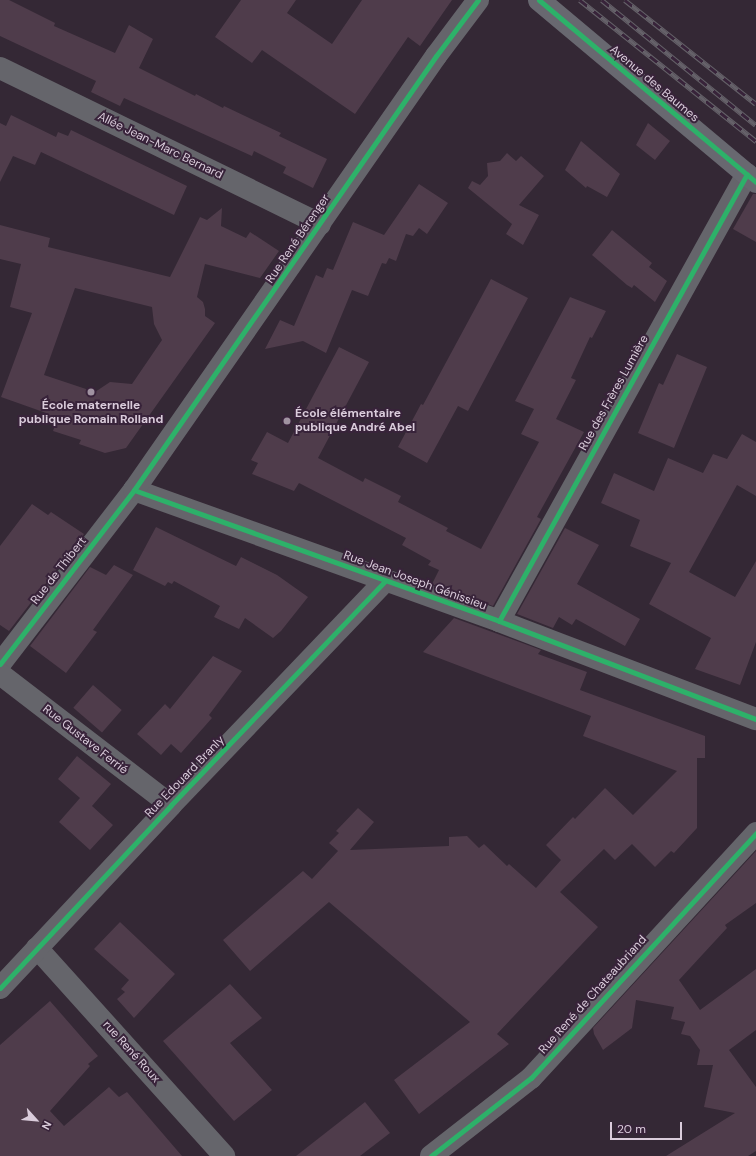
<!DOCTYPE html>
<meta charset="utf-8">
<style>
body{margin:0}
#map{position:relative;width:756px;height:1156px;overflow:hidden;background:#342835;font-family:"DM Sans",sans-serif}
div>[style]{position:absolute}
.building>*{inset:0;background:#4f3c4b;transform-origin:0 0}
.street>*{height:22px;margin:-11px;padding:0 11px;transform-origin:11px;border-radius:11px;background:#65656b}
.secondary>*{height:22px;margin:-11px;padding:0 11px;transform-origin:11px;border-radius:11px;background:#686870}
.rail>*{height:4.5px;margin-top:-2.25px;transform-origin:0;background:repeating-linear-gradient(90deg,#38233a 0 9px,#656169 0 18px);box-sizing:border-box;border-block:1px solid #656169}
.cycleway>*{height:5px;margin:-2.5px;padding:0 2.5px;transform-origin:2.5px;border-radius:2.5px;background:#2db169}
.dots>*{width:11px;height:11px;translate:-50% -50%;box-sizing:border-box;border:2px solid #38233a;border-radius:50%}
span{translate:-50% -50%;white-space:nowrap;text-align:center;line-height:1.15;-webkit-text-stroke:4px #38233a;paint-order:stroke}
.street-label{font-size:12px;color:#daccdb}
.poi-label{font-size:12px;color:#daccdb;font-weight:700}
.left{translate:0 -50%;text-align:left}
.north{position:absolute;left:16px;top:1100px;width:40px;height:40px;-webkit-text-stroke:3px #38233a;paint-order:stroke;rotate:117deg;font-size:11px;font-weight:700;line-height:16px;text-align:center;color:#daccdb}
.north::after{content:'';display:block;margin:auto;width:14px;height:18px;background:#daccdb;clip-path:polygon(50% 0,100% 100%,50% 72%,0 100%)}
.scale{position:absolute;left:610px;top:1122px;width:72px;height:18px;box-sizing:border-box;border:2px solid #daccdb;border-top:0;padding-left:5px;font-size:12px;line-height:14px;white-space:nowrap;color:#daccdb;-webkit-text-stroke:3px #38233a;paint-order:stroke}
</style>
<div id="map">
<div class="building">
<i style="clip-path:polygon(0 0,9px 0,55px 23px,54px 26px,115px 53px,129px 25px,153px 39px,139px 68px,195px 96px,196px 94px,223px 108px,224px 106px,281px 133px,279px 136px,327px 159px,313px 188px,283px 173px,286px 167px,254px 151px,252px 156px,124px 98px,120px 106px,91px 92px,96px 81px,0 36px)"></i>
<i style="clip-path:polygon(241px 0,296px 0,287px 13px,332px 44px,362px 0,452px 0,420px 46px,408px 37px,355px 114px,262px 50px,252px 63px,215px 37px)"></i>
<i style="clip-path:polygon(11px 115px,56px 137px,58px 132px,68px 136px,71px 130px,187px 186px,174px 215px,41px 152px,35px 165px,13px 156px,0 182px,0 123px,6px 126px)"></i>
<i style="clip-path:polygon(648px 123px,670px 141px,655px 160px,636px 145px)"></i>
<i style="clip-path:polygon(581px 141px,620px 174px,607px 197px,587px 186px,586px 188px,565px 170px)"></i>
<i style="clip-path:polygon(507px 153px,516px 161px,521px 156px,544px 176px,519px 205px,539px 215px,523px 245px,506px 234px,512px 224px,468px 188px,472px 181px,480px 185px,488px 176px,487px 163px,500px 161px)"></i>
<i style="clip-path:polygon(419px 184px,448px 203px,427px 234px,419px 228px,413px 236px,406px 234px,396px 261px,389px 258px,386px 264px,382px 263px,368px 296px,352px 290px,326px 353px,303px 341px,265px 349px,280px 320px,294px 326px,316px 275px,323px 278px,327px 268px,333px 270px,353px 222px,384px 235px)"></i>
<i style="clip-path:polygon(753px 194px,756px 194px,756px 242px,733px 229px)"></i>
<i style="clip-path:polygon(evenodd,222px 208px,221px 226px,246px 238px,250px 232px,279px 251px,260px 278px,205px 264px,197px 297px,203px 302px,205px 309px,205px 316px,215px 323px,126px 448px,105px 453px,79px 444px,81px 440px,53px 431px,57px 420px,48px 417px,49px 414px,1px 397px,32px 313px,10px 307px,21px 264px,0 259px,0 225px,50px 238px,48px 247px,170px 277px,200px 217px,207px 220px,222px 208px,75px 288px,152px 307px,154px 324px,162px 340px,132px 384px,110px 382px,95px 392px,44px 375px,75px 288px)"></i>
<i style="clip-path:polygon(612px 230px,652px 263px,649px 267px,667px 281px,655px 302px,634px 285px,632px 288px,627px 285px,592px 255px)"></i>
<i style="clip-path:polygon(491px 279px,528px 298px,468px 411px,458px 406px,427px 463px,398px 447px,421px 404px,423px 405px)"></i>
<i style="clip-path:polygon(570px 297px,606px 311px,592px 338px,590px 337px,571px 378px,576px 380px,556px 419px,584px 432px,537px 517px,541px 519px,493px 606px,432px 584px,439px 570px,428px 565px,431px 561px,402px 545px,406px 538px,299px 483px,294px 491px,252px 474px,258px 463px,251px 460px,267px 432px,288px 443px,339px 347px,369px 362px,318px 458px,363px 482px,365px 478px,401px 496px,398px 502px,448px 528px,446px 531px,481px 549px,539px 442px,521px 434px,534px 409px,515px 401px)"></i>
<i style="clip-path:polygon(677px 354px,707px 367px,674px 448px,638px 433px,659px 383px,663px 385px)"></i>
<i style="clip-path:polygon(742px 434px,756px 442px,756px 496px,737px 485px,689px 572px,735px 597px,756px 561px,756px 642px,740px 685px,695px 669px,711px 638px,649px 604px,671px 563px,630px 546px,640px 520px,601px 503px,614px 473px,654px 491px,668px 458px,703px 473px,713px 454px,727px 459px)"></i>
<i style="clip-path:polygon(32px 504px,48px 515px,51px 512px,84px 534px,9px 631px,0 625px,0 546px)"></i>
<i style="clip-path:polygon(156px 527px,236px 566px,241px 557px,277px 575px,308px 597px,281px 631px,273px 638px,245px 618px,239px 629px,214px 617px,220px 606px,174px 581px,172px 584px,168px 582px,165px 586px,133px 570px)"></i>
<i style="clip-path:polygon(565px 528px,599px 545px,577px 584px,640px 619px,625px 646px,576px 619px,572px 625px,559px 617px,553px 628px,517px 614px)"></i>
<i style="clip-path:polygon(114px 565px,133px 575px,93px 630px,97px 632px,66px 673px,30px 646px,90px 567px,106px 575px)"></i>
<i style="clip-path:polygon(454px 618px,541px 650px,538px 654px,587px 672px,580px 690px,705px 736px,705px 758px,697px 758px,697px 828px,674px 853px,671px 851px,655px 867px,632px 844px,615px 860px,604px 849px,560px 892px,598px 927px,497px 1034px,509px 1044px,419px 1114px,394px 1080px,470px 1022px,329px 902px,250px 971px,223px 940px,303px 871px,312px 879px,338px 851px,329px 843px,339px 833px,336px 831px,358px 808px,374px 822px,350px 850px,449px 846px,449px 837px,467px 836px,479px 848px,484px 844px,507px 866px,509px 864px,536px 888px,561px 860px,546px 845px,573px 817px,575px 819px,605px 788px,633px 815px,677px 771px,583px 736px,591px 716px,423px 652px)"></i>
<i style="clip-path:polygon(213px 656px,242px 671px,209px 715px,212px 718px,181px 753px,171px 744px,161px 755px,137px 734px,165px 704px,170px 709px)"></i>
<i style="left:93px;top:685px;width:38px;height:30px;rotate:41deg"></i>
<i style="clip-path:polygon(77px 756px,111px 784px,92px 806px,113px 825px,90px 850px,59px 822px,80px 798px,58px 779px)"></i>
<i style="clip-path:polygon(756px 851px,756px 903px,725px 925px,727px 928px,679px 980px,700px 1010px,756px 969px,756px 1030px,729px 1050px,756px 1087px,756px 1151px,748px 1156px,666px 1156px,735px 1113px,704px 1107px,713px 1065px,697px 1065px,700px 1050px,690px 1036px,681px 1034px,685px 1022px,671px 1019px,674px 1007px,636px 1000px,632px 1028px,603px 1050px,594px 1034px,593px 1028px)"></i>
<i style="clip-path:polygon(120px 922px,175px 974px,134px 1018px,117px 999px,125px 992px,121px 989px,129px 980px,94px 949px)"></i>
<i style="clip-path:polygon(230px 984px,262px 1018px,230px 1043px,272px 1090px,234px 1121px,163px 1041px)"></i>
<i style="clip-path:polygon(50px 1001px,98px 1056px,88px 1064px,90px 1066px,50px 1111px,64px 1126px,109px 1087px,119px 1097px,127px 1092px,182px 1156px,0 1156px,0 1045px)"></i>
<i style="clip-path:polygon(365px 1102px,390px 1133px,360px 1156px,296px 1156px)"></i>
</div>
<div class="street">
<i style="left:0;top:68px;width:356px;rotate:26deg"></i>
<i style="left:134px;top:490px;width:388px;rotate:19.7deg"></i>
<i style="left:499px;top:621px;width:275px;rotate:20.9deg"></i>
<i style="left:499px;top:621px;width:511px;rotate:-60.98deg"></i>
<i style="left:0;top:664px;width:220px;rotate:-52.4deg"></i>
<i style="left:134px;top:490px;width:529px;rotate:-55.17deg"></i>
<i style="left:436px;top:56px;width:70px;rotate:-53.1deg"></i>
<i style="left:0;top:674px;width:215px;rotate:37.5deg"></i>
<i style="left:37px;top:948px;width:280px;rotate:48deg"></i>
<i style="left:0;top:988px;width:250px;rotate:-46.9deg"></i>
<i style="left:171px;top:805px;width:310px;rotate:-46.3deg"></i>
<i style="left:431px;top:1156px;width:127px;rotate:-38deg"></i>
<i style="left:531px;top:1078px;width:333px;rotate:-47.4deg"></i>
</div>
<div class="secondary">
<i style="left:539px;top:0;width:283px;rotate:40deg"></i>
</div>
<div class="rail">
<i style="left:580px;top:0;width:226px;rotate:38.7deg"></i>
<i style="left:602px;top:0;width:198px;rotate:39.1deg"></i>
<i style="left:625px;top:0;width:167px;rotate:38.4deg"></i>
</div>
<div class="cycleway">
<i style="left:539px;top:0;width:283px;rotate:40deg"></i>
<i style="left:134px;top:490px;width:388px;rotate:19.7deg"></i>
<i style="left:499px;top:621px;width:275px;rotate:20.9deg"></i>
<i style="left:499px;top:621px;width:511px;rotate:-60.98deg"></i>
<i style="left:0;top:664px;width:220px;rotate:-52.4deg"></i>
<i style="left:134px;top:490px;width:529px;rotate:-55.17deg"></i>
<i style="left:436px;top:56px;width:70px;rotate:-53.1deg"></i>
<i style="left:0;top:988px;width:250px;rotate:-46.9deg"></i>
<i style="left:171px;top:805px;width:310px;rotate:-46.3deg"></i>
<i style="left:431px;top:1156px;width:127px;rotate:-38deg"></i>
<i style="left:531px;top:1078px;width:333px;rotate:-47.4deg"></i>
</div>
<div class="dots">
<i style="left:91px;top:392px;background:#a093a1"></i>
<i style="left:287px;top:421px;background:#a093a1"></i>
</div>
<div class="street-label">
<span style="left:654px;top:84px;rotate:40deg">Avenue des Baumes</span>
<span style="left:160px;top:146px;rotate:26deg">Allée Jean-Marc Bernard</span>
<span style="left:298px;top:239px;rotate:-56deg">Rue René Bérenger</span>
<span style="left:614px;top:393px;rotate:-61deg">Rue des Frères Lumière</span>
<span style="left:59px;top:571px;rotate:-52deg">Rue de Thibert</span>
<span style="left:415px;top:581px;rotate:20deg">Rue Jean Joseph Génissieu</span>
<span style="left:85px;top:740px;rotate:38deg">Rue Gustave Ferrié</span>
<span style="left:185px;top:777px;rotate:-46deg">Rue Edouard Branly</span>
<span style="left:593px;top:995px;rotate:-48deg">Rue René de Chateaubriand</span>
<span style="left:131px;top:1052px;rotate:48deg">rue René Roux</span>
</div>
<div class="poi-label">
<span style="left:91px;top:413px">École maternelle<br>publique Romain Rolland</span>
<span class="left" style="left:295px;top:421px">École élémentaire<br>publique André Abel</span>
</div>
<div class="north">N</div>
<div class="scale">20 m</div>
</div>
